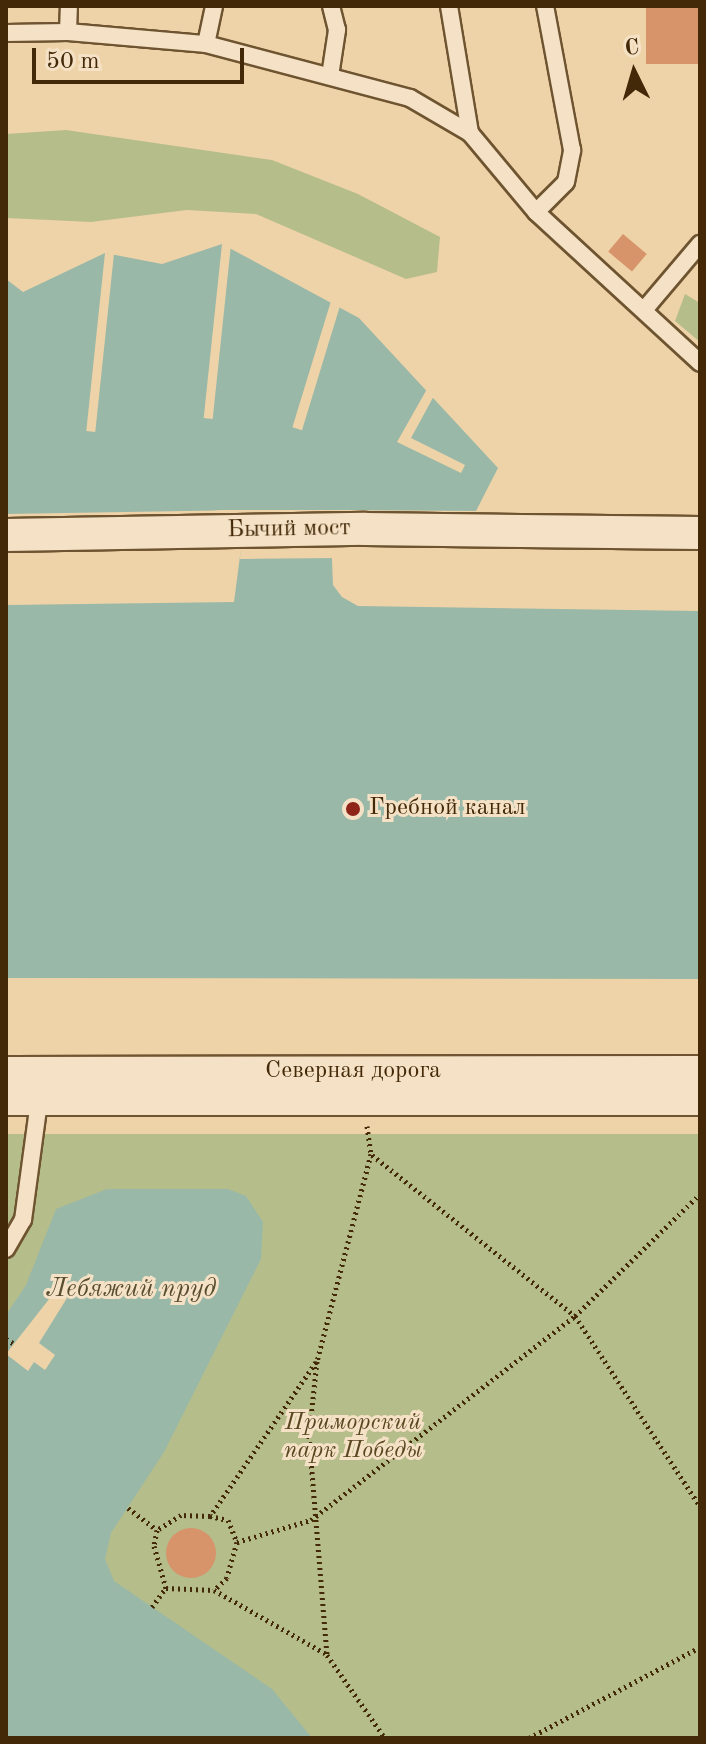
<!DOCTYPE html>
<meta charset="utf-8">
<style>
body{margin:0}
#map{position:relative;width:706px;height:1744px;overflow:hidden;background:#efd3a8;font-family:"Old Standard TT",serif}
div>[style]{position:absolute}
.green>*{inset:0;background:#b5bd8b;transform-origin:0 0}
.water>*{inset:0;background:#9ab8a7}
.pier>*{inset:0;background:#efd3a8;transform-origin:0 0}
.building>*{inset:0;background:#d7936a;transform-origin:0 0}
.round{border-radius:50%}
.path>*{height:5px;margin-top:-2.5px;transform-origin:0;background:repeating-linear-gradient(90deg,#432908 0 2px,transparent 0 6px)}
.roads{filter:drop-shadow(2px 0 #6e5430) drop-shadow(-2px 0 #6e5430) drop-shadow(0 2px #6e5430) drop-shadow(0 -2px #6e5430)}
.service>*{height:16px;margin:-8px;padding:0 8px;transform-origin:8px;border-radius:8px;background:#f5e2c6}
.minor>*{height:32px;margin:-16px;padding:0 16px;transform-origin:16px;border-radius:16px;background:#f5e2c6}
.dots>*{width:22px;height:22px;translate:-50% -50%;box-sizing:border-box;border:4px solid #f5e2c6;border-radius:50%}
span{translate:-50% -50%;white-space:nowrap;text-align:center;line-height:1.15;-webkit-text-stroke:6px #f5e2c6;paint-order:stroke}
.street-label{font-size:24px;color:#432908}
.poi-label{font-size:24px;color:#432908}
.left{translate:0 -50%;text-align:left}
.park-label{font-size:24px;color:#5a4722;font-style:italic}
.water-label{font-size:26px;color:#594d30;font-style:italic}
.frame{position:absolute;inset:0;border:8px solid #432908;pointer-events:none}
.north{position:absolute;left:594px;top:32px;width:80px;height:80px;-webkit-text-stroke:6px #f5e2c6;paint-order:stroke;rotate:355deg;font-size:22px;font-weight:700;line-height:32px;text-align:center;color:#432908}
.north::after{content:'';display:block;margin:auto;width:28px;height:36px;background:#432908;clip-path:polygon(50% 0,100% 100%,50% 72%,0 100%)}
.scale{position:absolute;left:32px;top:48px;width:212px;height:36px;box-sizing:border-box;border:4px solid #432908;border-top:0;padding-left:10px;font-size:24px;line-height:28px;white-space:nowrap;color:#432908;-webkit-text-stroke:6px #f5e2c6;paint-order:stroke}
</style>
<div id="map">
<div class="green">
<i style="clip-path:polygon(66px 130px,272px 160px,358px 194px,440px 237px,437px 272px,406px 279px,256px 214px,187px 210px,91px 222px,6px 218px,6px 134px)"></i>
<i style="clip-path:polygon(685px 294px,700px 303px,700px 342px,675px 321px)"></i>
<i style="left:6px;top:1134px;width:694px;height:604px"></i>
</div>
<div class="water">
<i style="clip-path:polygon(222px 244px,359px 318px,498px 468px,476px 511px,330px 510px,333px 585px,342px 597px,358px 606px,700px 611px,700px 979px,6px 978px,6px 605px,234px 602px,246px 510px,6px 514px,6px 279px,23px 292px,105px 253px,162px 264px)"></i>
<i style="clip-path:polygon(107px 1189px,228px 1189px,246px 1196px,263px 1222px,261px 1259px,164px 1452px,111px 1533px,105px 1559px,114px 1581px,272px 1689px,312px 1738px,6px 1738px,6px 1315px,26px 1285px,56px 1209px)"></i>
</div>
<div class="pier">
<i style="left:222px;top:244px;width:9px;height:175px;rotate:6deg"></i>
<i style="left:105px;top:253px;width:9px;height:179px;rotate:6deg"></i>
<i style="left:331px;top:301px;width:10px;height:132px;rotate:17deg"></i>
<i style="clip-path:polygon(427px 389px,435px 394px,411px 438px,465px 465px,461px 473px,397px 442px)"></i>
<i style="clip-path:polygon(213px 510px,365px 510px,333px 543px,334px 558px,240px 559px,242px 514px)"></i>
<i style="clip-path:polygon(57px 1289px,67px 1298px,39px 1343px,55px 1355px,45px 1370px,34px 1362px,28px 1371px,6px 1354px)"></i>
</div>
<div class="building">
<i style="left:646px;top:6px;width:54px;height:58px"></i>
<i style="left:623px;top:234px;width:31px;height:23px;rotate:40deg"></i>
<i class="round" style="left:166px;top:1528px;width:50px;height:50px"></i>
</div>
<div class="path">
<i style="left:367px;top:1126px;width:28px;rotate:82deg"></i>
<i style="left:371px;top:1154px;width:214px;rotate:104.6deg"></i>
<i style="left:317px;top:1361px;width:75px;rotate:96.1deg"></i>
<i style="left:309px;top:1436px;width:220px;rotate:85.3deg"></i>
<i style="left:327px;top:1655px;width:101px;rotate:55.1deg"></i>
<i style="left:372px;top:1155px;width:259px;rotate:38.4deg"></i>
<i style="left:575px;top:1316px;width:227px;rotate:56.7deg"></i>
<i style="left:6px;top:1339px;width:8px;rotate:30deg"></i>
<i style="left:316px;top:1362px;width:187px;rotate:124.5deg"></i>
<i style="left:210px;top:1516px;width:29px;rotate:-178deg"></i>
<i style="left:181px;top:1515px;width:28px;rotate:148deg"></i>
<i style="left:157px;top:1530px;width:16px;rotate:101deg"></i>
<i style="left:154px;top:1546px;width:44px;rotate:74.1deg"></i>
<i style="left:166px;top:1588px;width:48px;rotate:2.4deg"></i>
<i style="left:214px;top:1590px;width:129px;rotate:29.7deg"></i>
<i style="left:128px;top:1508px;width:36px;rotate:37deg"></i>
<i style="left:210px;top:1516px;width:18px;rotate:13deg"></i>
<i style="left:228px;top:1520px;width:24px;rotate:68deg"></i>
<i style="left:237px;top:1542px;width:37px;rotate:106deg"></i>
<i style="left:227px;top:1578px;width:18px;rotate:137deg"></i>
<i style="left:237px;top:1542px;width:77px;rotate:-16.6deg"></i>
<i style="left:311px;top:1520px;width:334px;rotate:-37.7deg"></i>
<i style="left:575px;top:1316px;width:175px;rotate:-44.3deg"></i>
<i style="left:152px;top:1607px;width:24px;rotate:-54deg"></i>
<i style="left:529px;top:1738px;width:194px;rotate:-28deg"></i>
</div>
<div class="roads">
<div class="service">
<i style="left:449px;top:6px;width:129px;rotate:80.6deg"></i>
<i style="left:68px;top:32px;width:26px;rotate:-88deg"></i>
<i style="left:6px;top:33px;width:62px;rotate:-0.9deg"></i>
<i style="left:68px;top:32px;width:139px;rotate:5deg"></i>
<i style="left:206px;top:44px;width:211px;rotate:14.8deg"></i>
<i style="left:410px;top:98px;width:69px;rotate:30.3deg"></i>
<i style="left:470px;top:133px;width:103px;rotate:50.1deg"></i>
<i style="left:536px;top:212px;width:223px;rotate:42.6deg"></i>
<i style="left:206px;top:44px;width:39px;rotate:-78deg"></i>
<i style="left:330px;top:76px;width:47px;rotate:-81.3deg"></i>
<i style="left:337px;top:30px;width:25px;rotate:-104deg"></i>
<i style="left:536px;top:212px;width:42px;rotate:-45deg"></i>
<i style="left:566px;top:182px;width:33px;rotate:-79deg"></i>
<i style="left:572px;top:150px;width:147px;rotate:-100.6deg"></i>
<i style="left:644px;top:310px;width:87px;rotate:-49.7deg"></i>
<i style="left:6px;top:1249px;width:34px;rotate:-60deg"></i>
<i style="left:23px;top:1220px;width:127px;rotate:-82.3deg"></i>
</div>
<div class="minor">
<i style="left:6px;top:535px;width:359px;rotate:-1deg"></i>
<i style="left:365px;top:529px;width:335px;rotate:0.7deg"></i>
<i style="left:6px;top:1073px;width:694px;rotate:-0.08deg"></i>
<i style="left:6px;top:1099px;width:694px"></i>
</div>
</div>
<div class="dots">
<i style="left:353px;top:809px;background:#8f2418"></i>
</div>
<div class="street-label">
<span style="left:289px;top:530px;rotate:-1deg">Бычий мост</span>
<span style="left:353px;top:1072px">Северная дорога</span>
</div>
<div class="poi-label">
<span class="left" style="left:369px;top:809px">Гребной канал</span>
</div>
<div class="park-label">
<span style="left:353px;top:1438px">Приморский<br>парк Победы</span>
</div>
<div class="water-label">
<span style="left:131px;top:1290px">Лебяжий пруд</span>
</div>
<div class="frame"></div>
<div class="north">С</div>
<div class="scale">50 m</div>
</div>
